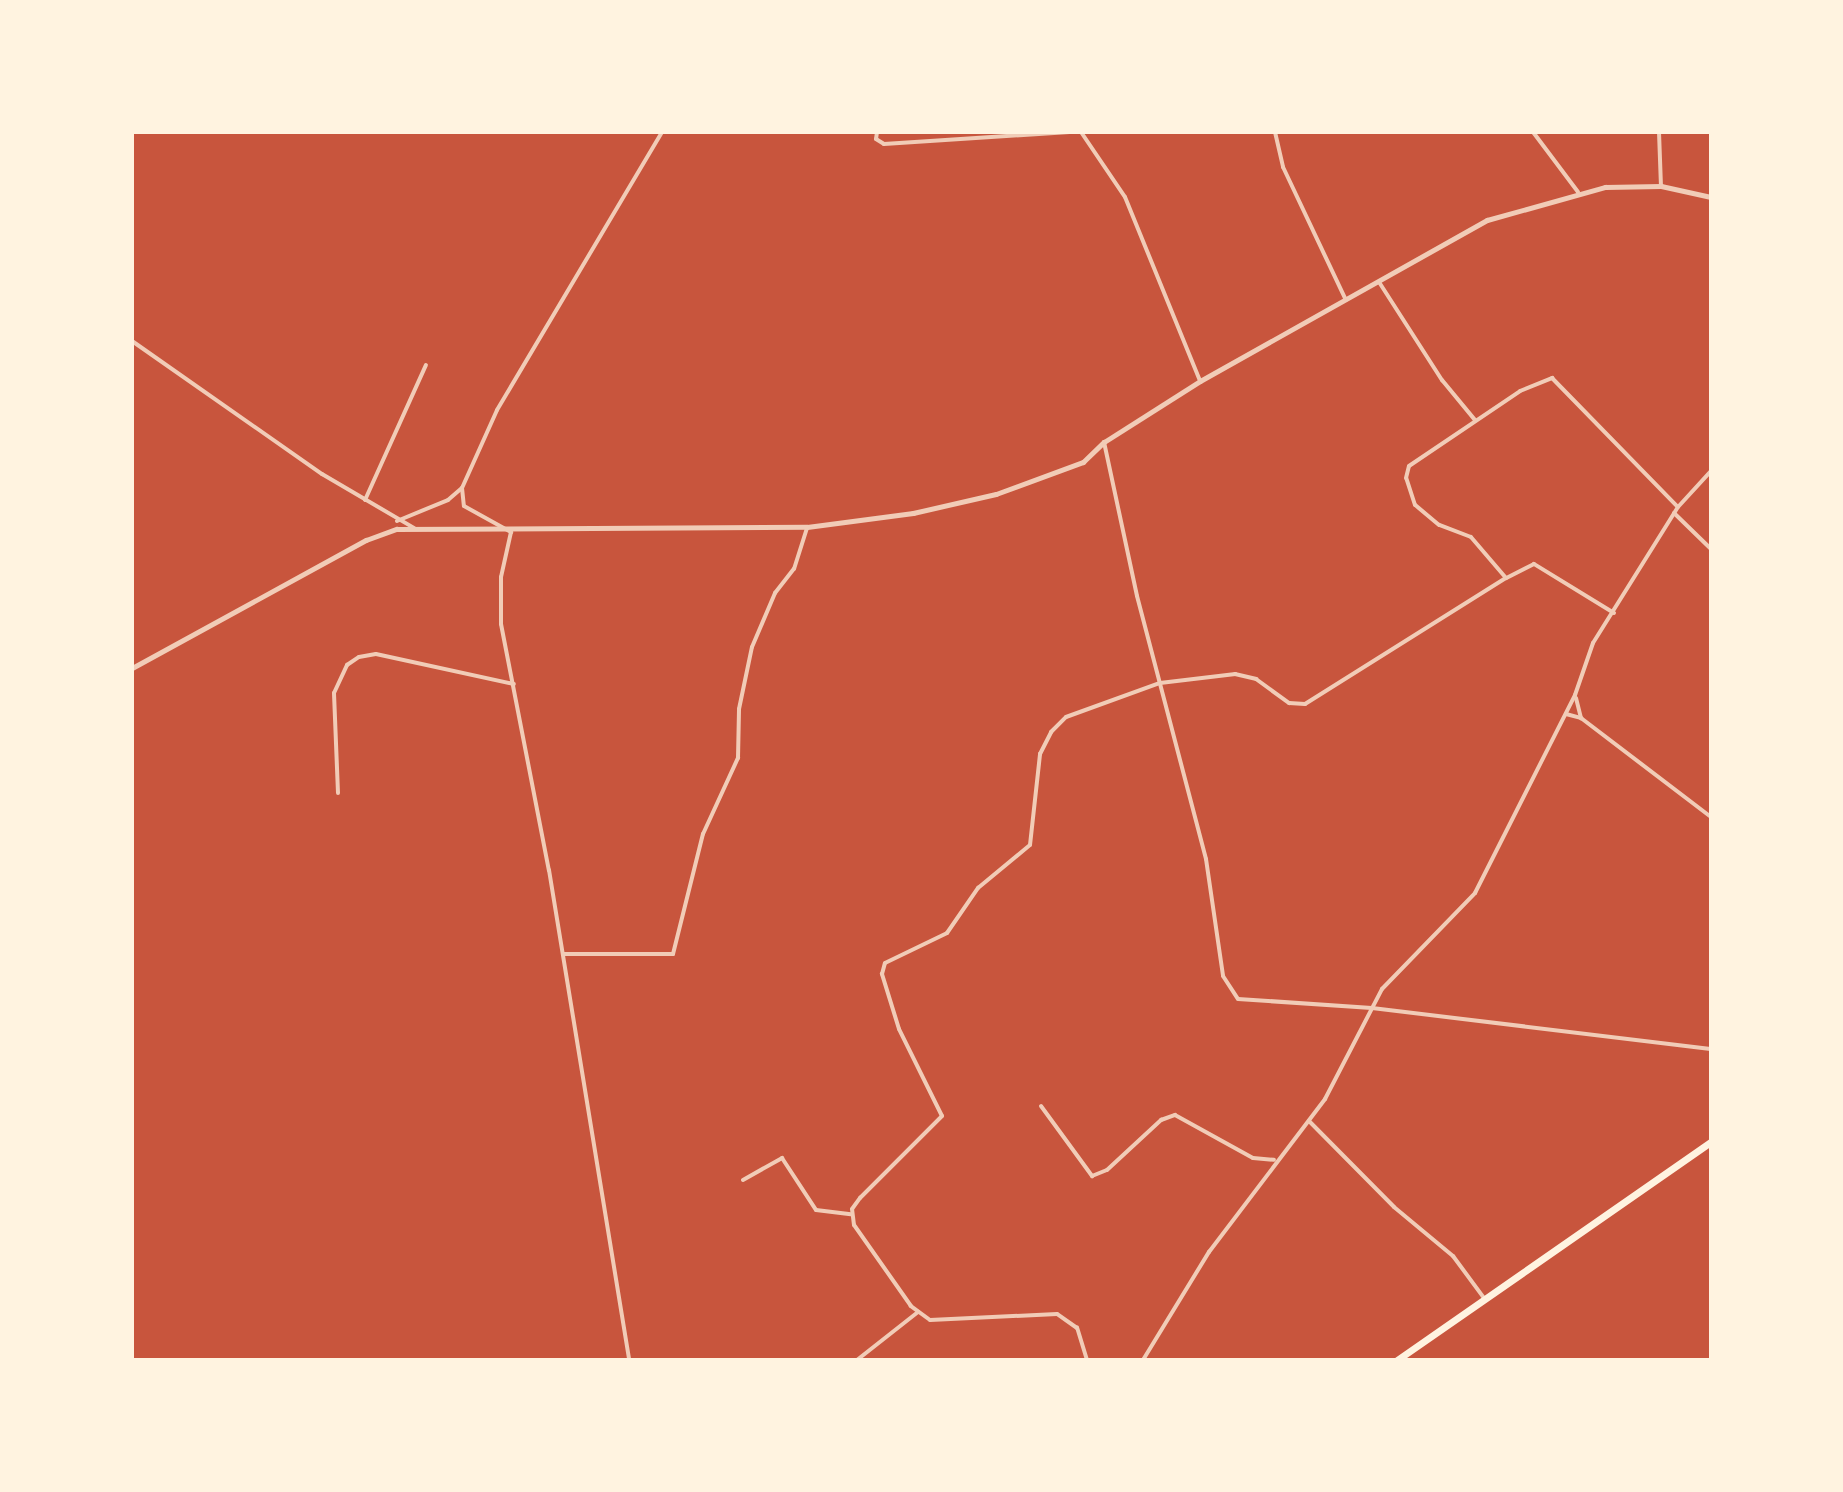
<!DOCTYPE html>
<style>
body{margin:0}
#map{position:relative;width:1843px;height:1492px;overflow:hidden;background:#c8553d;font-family:"Exo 2",sans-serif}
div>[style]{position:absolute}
.minor>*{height:4px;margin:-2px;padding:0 2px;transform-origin:2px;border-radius:2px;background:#f1ccb7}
.tertiary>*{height:5px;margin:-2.5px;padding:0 2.5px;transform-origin:2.5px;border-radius:2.5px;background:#f1ccb7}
.trunk>*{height:7px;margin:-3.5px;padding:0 3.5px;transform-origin:3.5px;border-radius:3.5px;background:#fff3e0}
span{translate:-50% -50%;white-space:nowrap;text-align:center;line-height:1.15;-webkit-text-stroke:8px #fff3e0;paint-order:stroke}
.frame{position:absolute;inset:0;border:134px solid #fff3e0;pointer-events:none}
</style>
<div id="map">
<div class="minor">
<i style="left:877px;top:132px;width:7px;rotate:98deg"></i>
<i style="left:876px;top:139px;width:9px;rotate:32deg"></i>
<i style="left:884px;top:144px;width:186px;rotate:-3.7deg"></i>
<i style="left:1081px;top:132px;width:78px;rotate:55.9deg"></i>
<i style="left:1125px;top:197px;width:199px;rotate:67.8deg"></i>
<i style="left:1275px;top:132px;width:36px;rotate:77deg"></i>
<i style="left:1283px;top:167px;width:147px;rotate:64.7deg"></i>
<i style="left:1533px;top:132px;width:75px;rotate:53.1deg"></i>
<i style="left:1659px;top:132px;width:54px;rotate:87.9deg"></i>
<i style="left:1379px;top:282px;width:117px;rotate:57.3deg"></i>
<i style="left:1442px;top:380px;width:52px;rotate:50.5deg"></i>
<i style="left:132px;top:341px;width:232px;rotate:35deg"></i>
<i style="left:322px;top:474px;width:107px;rotate:30.4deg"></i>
<i style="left:1104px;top:442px;width:157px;rotate:77.9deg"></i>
<i style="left:1137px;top:596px;width:272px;rotate:75.3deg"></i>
<i style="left:1206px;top:859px;width:118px;rotate:81.7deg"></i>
<i style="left:1223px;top:976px;width:27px;rotate:57deg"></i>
<i style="left:1238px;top:999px;width:134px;rotate:3.8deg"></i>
<i style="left:1372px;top:1008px;width:341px;rotate:6.9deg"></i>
<i style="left:462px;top:488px;width:18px;rotate:84deg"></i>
<i style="left:464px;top:506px;width:54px;rotate:29deg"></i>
<i style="left:511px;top:532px;width:46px;rotate:102.5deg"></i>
<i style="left:501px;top:577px;width:47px;rotate:90deg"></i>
<i style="left:501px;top:624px;width:251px;rotate:79deg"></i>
<i style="left:549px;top:870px;width:496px;rotate:80.7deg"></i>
<i style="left:365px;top:500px;width:148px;rotate:-65.7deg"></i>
<i style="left:1674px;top:513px;width:52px;rotate:44.2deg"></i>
<i style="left:397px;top:521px;width:55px;rotate:-22.4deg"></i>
<i style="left:448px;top:500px;width:18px;rotate:-41deg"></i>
<i style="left:462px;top:488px;width:85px;rotate:-65.8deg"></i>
<i style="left:497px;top:410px;width:323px;rotate:-59.3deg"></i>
<i style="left:1614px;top:613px;width:94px;rotate:-148.5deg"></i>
<i style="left:1534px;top:564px;width:31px;rotate:153deg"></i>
<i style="left:1506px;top:578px;width:54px;rotate:-130.5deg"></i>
<i style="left:1471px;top:537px;width:34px;rotate:-159deg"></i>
<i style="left:1439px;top:525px;width:31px;rotate:-140deg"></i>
<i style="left:1415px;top:505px;width:28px;rotate:-108deg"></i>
<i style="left:1406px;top:478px;width:12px;rotate:-76deg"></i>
<i style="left:1409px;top:466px;width:134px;rotate:-34deg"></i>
<i style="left:1520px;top:391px;width:35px;rotate:-22deg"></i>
<i style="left:1552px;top:378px;width:180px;rotate:45.7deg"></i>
<i style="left:1576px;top:698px;width:21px;rotate:76deg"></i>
<i style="left:1566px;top:714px;width:16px;rotate:15deg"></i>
<i style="left:1581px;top:718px;width:163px;rotate:37.3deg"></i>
<i style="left:338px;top:793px;width:100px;rotate:-92.3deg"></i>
<i style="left:334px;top:693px;width:31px;rotate:-65deg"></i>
<i style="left:347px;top:665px;width:14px;rotate:-34deg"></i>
<i style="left:359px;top:657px;width:17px;rotate:-10deg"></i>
<i style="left:376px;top:654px;width:141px;rotate:12.3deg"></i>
<i style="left:563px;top:954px;width:110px"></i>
<i style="left:673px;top:954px;width:124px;rotate:-76deg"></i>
<i style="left:703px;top:834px;width:84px;rotate:-65.3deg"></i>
<i style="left:738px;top:758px;width:49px;rotate:-88.8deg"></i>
<i style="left:739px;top:709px;width:63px;rotate:-78.2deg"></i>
<i style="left:752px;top:647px;width:59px;rotate:-66.9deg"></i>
<i style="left:775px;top:593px;width:31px;rotate:-52deg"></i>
<i style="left:794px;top:569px;width:43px;rotate:-72.4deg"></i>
<i style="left:1041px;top:1106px;width:87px;rotate:53.9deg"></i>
<i style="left:1092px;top:1176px;width:16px;rotate:-22deg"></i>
<i style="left:1107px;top:1170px;width:74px;rotate:-42.8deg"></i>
<i style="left:1161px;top:1120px;width:15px;rotate:-20deg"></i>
<i style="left:1175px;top:1115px;width:89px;rotate:28.9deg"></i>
<i style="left:1253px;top:1158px;width:21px;rotate:5deg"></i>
<i style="left:1309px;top:1121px;width:121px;rotate:45.3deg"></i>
<i style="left:1394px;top:1207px;width:77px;rotate:39.7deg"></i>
<i style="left:1453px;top:1256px;width:52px;rotate:53.6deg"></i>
<i style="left:743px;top:1180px;width:45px;rotate:-29.4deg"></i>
<i style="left:782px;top:1158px;width:62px;rotate:56.8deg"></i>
<i style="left:816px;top:1210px;width:35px;rotate:7deg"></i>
<i style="left:857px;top:1360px;width:78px;rotate:-38.2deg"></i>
<i style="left:1087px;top:1360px;width:34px;rotate:-107deg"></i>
<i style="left:1077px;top:1328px;width:24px;rotate:-145deg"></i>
<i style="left:1057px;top:1314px;width:127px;rotate:177.3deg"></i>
<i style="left:930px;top:1320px;width:24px;rotate:-144deg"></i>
<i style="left:911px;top:1306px;width:99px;rotate:-125.1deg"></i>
<i style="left:854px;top:1225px;width:16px;rotate:-97deg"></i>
<i style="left:852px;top:1209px;width:14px;rotate:-54deg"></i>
<i style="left:860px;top:1198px;width:116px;rotate:-45deg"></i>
<i style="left:942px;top:1116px;width:97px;rotate:-116.3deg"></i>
<i style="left:899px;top:1029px;width:58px;rotate:-107.2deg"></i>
<i style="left:882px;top:974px;width:11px;rotate:-75deg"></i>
<i style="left:885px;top:963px;width:69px;rotate:-25.8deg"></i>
<i style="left:947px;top:933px;width:55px;rotate:-55.4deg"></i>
<i style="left:978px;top:888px;width:67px;rotate:-39.6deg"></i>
<i style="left:1030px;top:845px;width:92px;rotate:-83.7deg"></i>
<i style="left:1040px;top:754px;width:25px;rotate:-63deg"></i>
<i style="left:1051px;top:732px;width:21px;rotate:-45deg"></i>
<i style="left:1066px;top:717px;width:100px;rotate:-19.9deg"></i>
<i style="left:1160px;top:683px;width:76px;rotate:-6.8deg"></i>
<i style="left:1235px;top:674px;width:22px;rotate:13deg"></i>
<i style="left:1256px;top:679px;width:41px;rotate:36deg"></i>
<i style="left:1289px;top:703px;width:16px;rotate:4deg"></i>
<i style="left:1305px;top:704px;width:237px;rotate:-32.1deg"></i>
<i style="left:1143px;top:1360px;width:127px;rotate:-58.6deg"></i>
<i style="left:1209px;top:1252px;width:192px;rotate:-52.8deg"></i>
<i style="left:1325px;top:1099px;width:124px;rotate:-62.6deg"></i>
<i style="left:1382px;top:989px;width:134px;rotate:-45.9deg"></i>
<i style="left:1475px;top:893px;width:222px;rotate:-63.2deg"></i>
<i style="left:1575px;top:695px;width:55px;rotate:-70.9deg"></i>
<i style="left:1593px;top:643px;width:160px;rotate:-58deg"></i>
<i style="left:1678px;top:507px;width:49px;rotate:-47.5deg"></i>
</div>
<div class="tertiary">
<i style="left:132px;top:668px;width:267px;rotate:-28.7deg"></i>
<i style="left:366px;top:540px;width:33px;rotate:-20deg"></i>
<i style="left:397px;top:529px;width:410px;rotate:-0.3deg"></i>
<i style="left:807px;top:527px;width:107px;rotate:-7.5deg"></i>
<i style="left:913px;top:513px;width:85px;rotate:-12.9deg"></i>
<i style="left:996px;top:494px;width:93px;rotate:-20.2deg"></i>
<i style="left:1083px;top:462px;width:29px;rotate:-44deg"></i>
<i style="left:1104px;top:442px;width:114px;rotate:-32.4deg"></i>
<i style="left:1200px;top:381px;width:329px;rotate:-29.3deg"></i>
<i style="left:1487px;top:220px;width:123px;rotate:-15.6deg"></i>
<i style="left:1605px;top:187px;width:56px;rotate:-1deg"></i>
<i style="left:1661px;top:186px;width:51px;rotate:12.4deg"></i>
</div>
<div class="trunk">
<i style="left:1397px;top:1360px;width:382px;rotate:-34.8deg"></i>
</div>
<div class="frame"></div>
</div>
